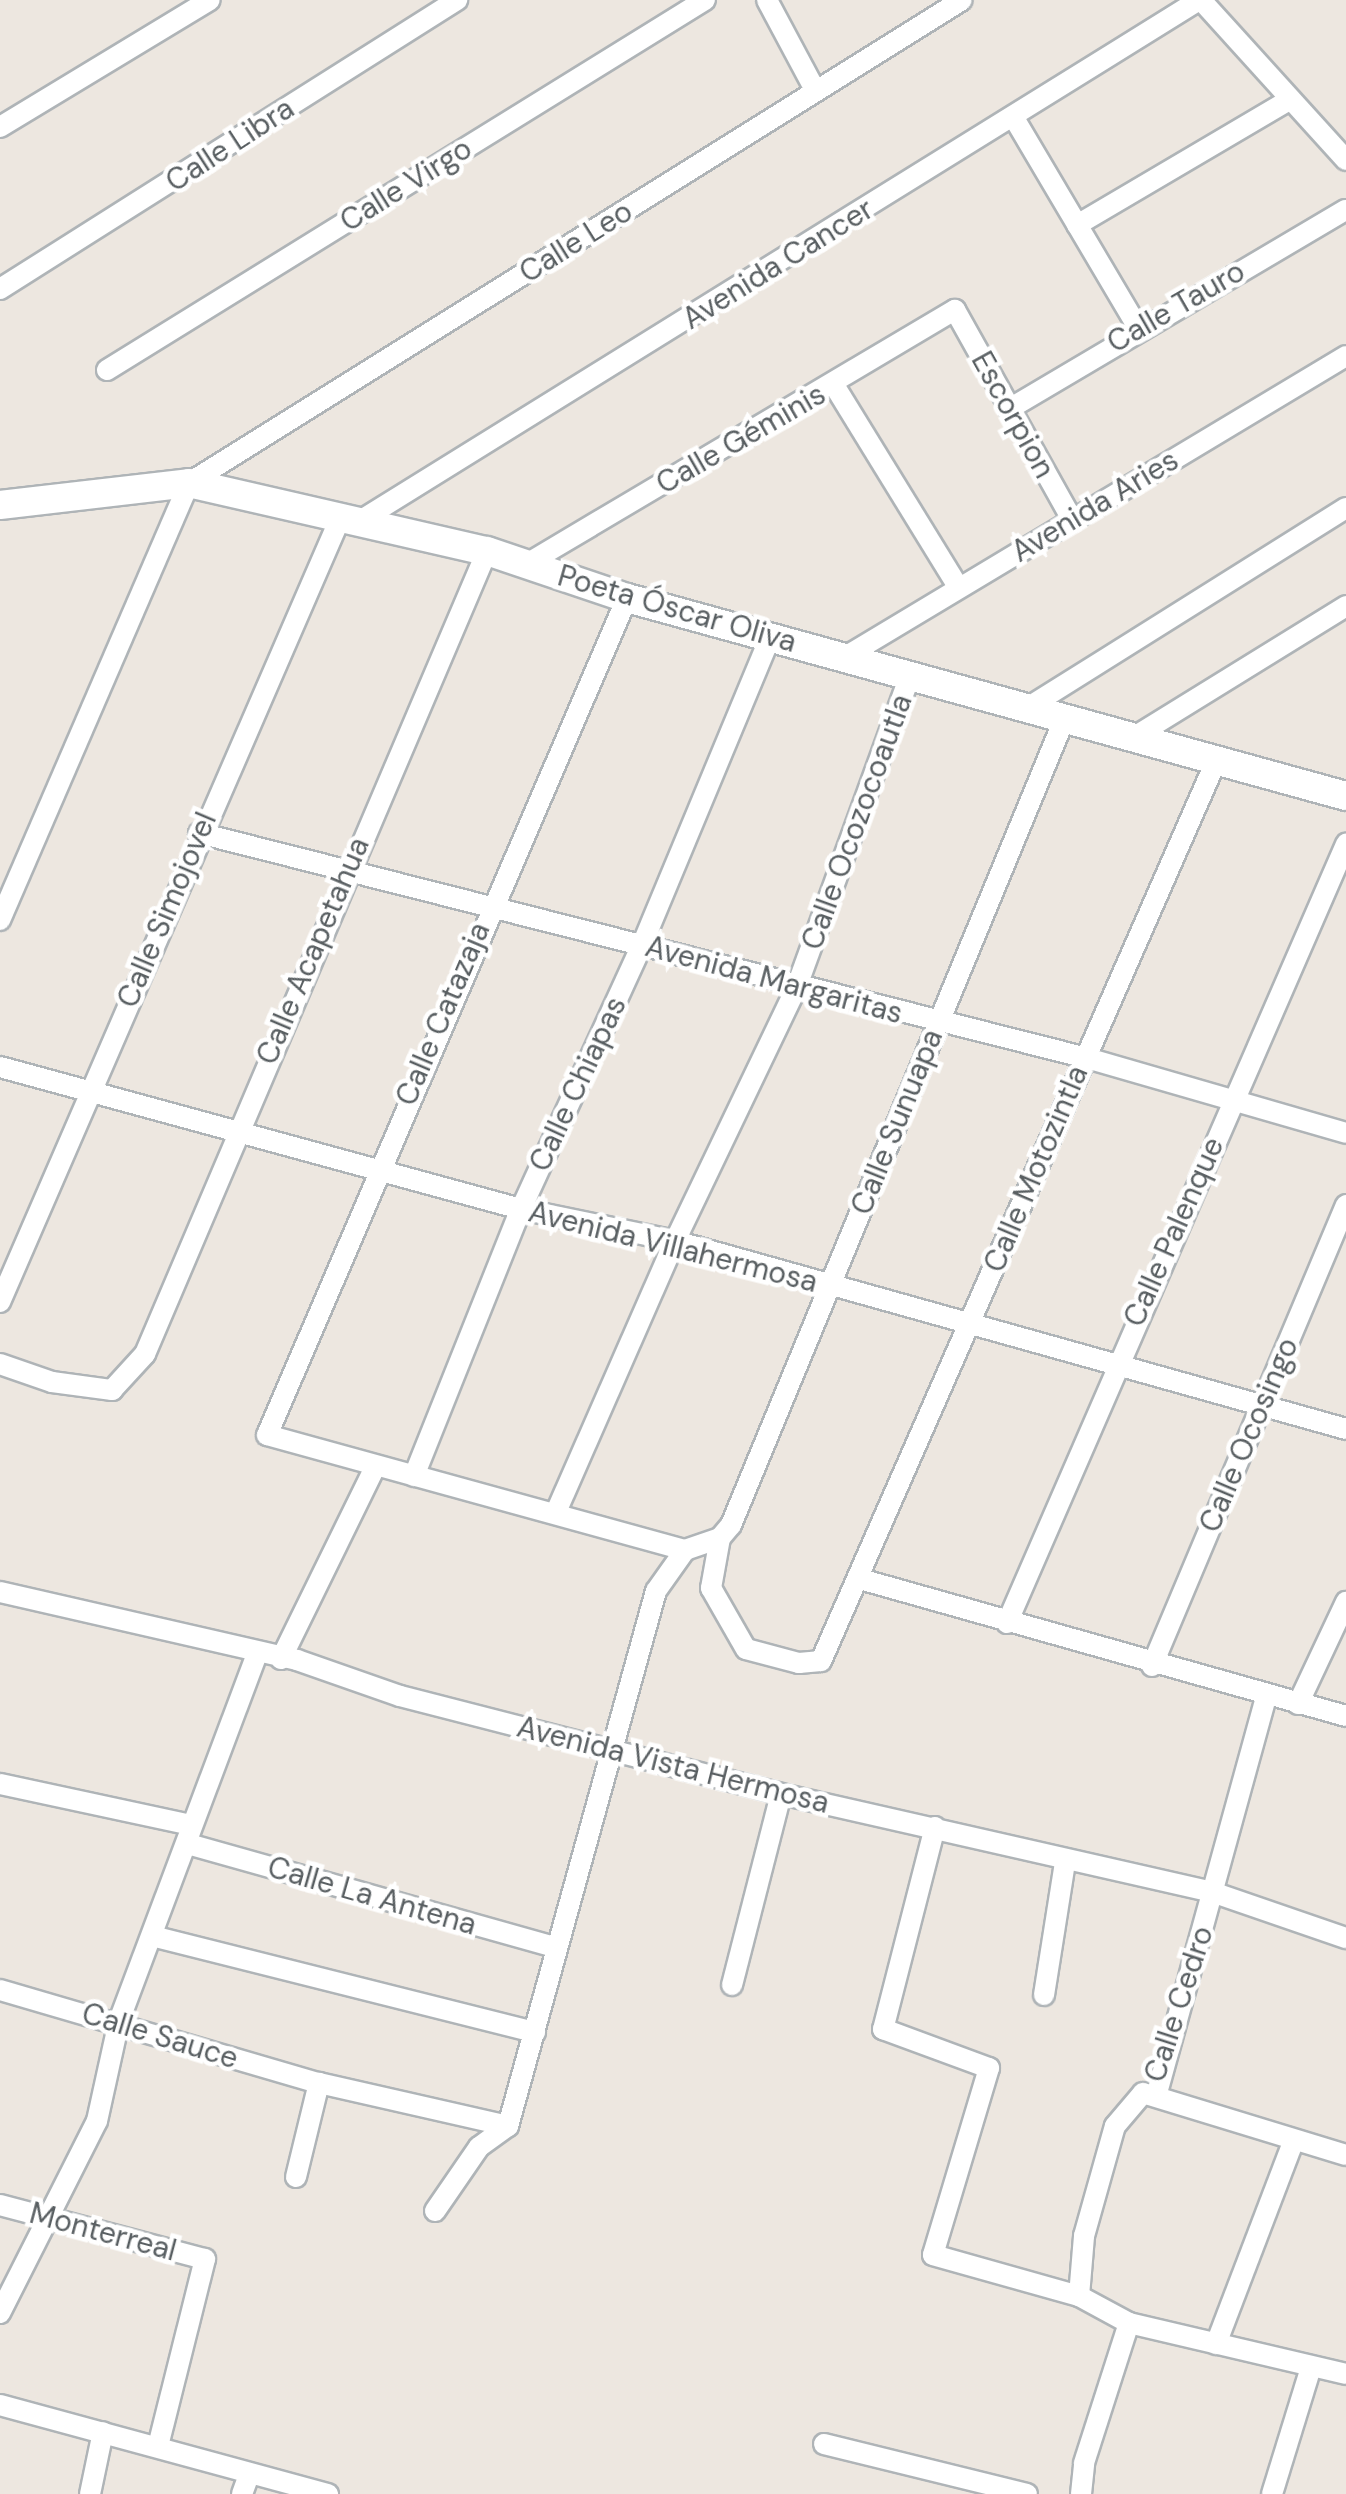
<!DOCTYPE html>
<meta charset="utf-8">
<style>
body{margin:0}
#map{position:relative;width:1346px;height:2494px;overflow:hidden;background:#ede7e0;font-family:"DM Sans",sans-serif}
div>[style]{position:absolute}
.roads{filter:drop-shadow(2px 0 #afb4b7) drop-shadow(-2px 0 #afb4b7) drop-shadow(0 2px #afb4b7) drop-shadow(0 -2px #afb4b7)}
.street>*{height:20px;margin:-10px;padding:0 10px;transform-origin:10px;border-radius:10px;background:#fff}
.secondary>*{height:28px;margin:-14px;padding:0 14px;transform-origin:14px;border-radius:14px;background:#fff}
span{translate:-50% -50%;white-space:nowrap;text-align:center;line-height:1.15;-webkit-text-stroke:9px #fff;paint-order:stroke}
.street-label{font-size:30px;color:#595f62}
</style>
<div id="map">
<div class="roads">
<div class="street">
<i style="left:767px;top:0;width:102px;rotate:61.9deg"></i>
<i style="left:1201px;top:0;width:216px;rotate:47.8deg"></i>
<i style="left:1014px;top:118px;width:244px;rotate:59.4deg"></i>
<i style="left:0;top:127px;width:245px;rotate:-31.2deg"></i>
<i style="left:1077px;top:225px;width:246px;rotate:-30.5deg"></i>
<i style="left:0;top:289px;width:541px;rotate:-32.31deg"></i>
<i style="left:107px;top:370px;width:703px;rotate:-31.75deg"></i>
<i style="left:834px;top:385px;width:238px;rotate:58.4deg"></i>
<i style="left:1009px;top:409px;width:391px;rotate:-30.6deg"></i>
<i style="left:355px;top:524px;width:993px;rotate:-31.83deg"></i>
<i style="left:525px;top:565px;width:500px;rotate:-30.7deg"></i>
<i style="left:955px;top:310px;width:240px;rotate:60.8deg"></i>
<i style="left:627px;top:598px;width:911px;rotate:113.27deg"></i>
<i style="left:267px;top:1435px;width:434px;rotate:15.4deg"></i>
<i style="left:845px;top:657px;width:584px;rotate:-31deg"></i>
<i style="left:1024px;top:710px;width:380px;rotate:-32.1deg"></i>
<i style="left:1131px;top:739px;width:253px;rotate:-31.7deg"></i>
<i style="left:199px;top:833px;width:912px;rotate:14.22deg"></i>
<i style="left:1083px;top:1057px;width:274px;rotate:16.1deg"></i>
<i style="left:0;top:920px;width:476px;rotate:-66.6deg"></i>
<i style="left:189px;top:483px;width:911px;rotate:-32deg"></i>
<i style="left:0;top:1067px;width:540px;rotate:15.25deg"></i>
<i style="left:521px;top:1209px;width:157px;rotate:11.7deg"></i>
<i style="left:675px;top:1241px;width:697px;rotate:15.65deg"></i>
<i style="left:0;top:1302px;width:851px;rotate:-66.54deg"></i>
<i style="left:0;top:1364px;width:55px;rotate:19.1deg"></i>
<i style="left:52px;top:1382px;width:61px;rotate:7.6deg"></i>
<i style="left:112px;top:1390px;width:49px;rotate:-47.5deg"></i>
<i style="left:145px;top:1354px;width:873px;rotate:-66.93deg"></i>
<i style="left:414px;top:1476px;width:288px;rotate:-68.2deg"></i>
<i style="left:521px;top:1209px;width:290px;rotate:-65.4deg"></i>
<i style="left:642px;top:945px;width:333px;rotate:-67.4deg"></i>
<i style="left:556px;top:1512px;width:296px;rotate:-66.3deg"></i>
<i style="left:675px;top:1241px;width:283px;rotate:-64.4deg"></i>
<i style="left:797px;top:986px;width:330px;rotate:-70deg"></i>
<i style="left:720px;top:1538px;width:51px;rotate:100.2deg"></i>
<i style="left:711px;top:1588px;width:70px;rotate:60.2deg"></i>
<i style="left:746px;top:1649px;width:55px;rotate:14.8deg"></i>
<i style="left:799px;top:1663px;width:22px;rotate:-5deg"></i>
<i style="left:821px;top:1661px;width:983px;rotate:-66.3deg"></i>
<i style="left:860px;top:1579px;width:505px;rotate:15.74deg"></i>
<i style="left:0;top:1592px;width:305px;rotate:12.9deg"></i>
<i style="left:297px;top:1660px;width:109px;rotate:19.3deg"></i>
<i style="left:400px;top:1696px;width:393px;rotate:14.4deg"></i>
<i style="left:781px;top:1794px;width:445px;rotate:12.8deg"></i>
<i style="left:1215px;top:1893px;width:139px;rotate:19deg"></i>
<i style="left:1007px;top:1623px;width:850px;rotate:-66.48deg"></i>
<i style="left:281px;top:1659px;width:212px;rotate:-63.9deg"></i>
<i style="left:1152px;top:1666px;width:500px;rotate:-67.18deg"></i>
<i style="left:1298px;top:1704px;width:113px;rotate:-64.8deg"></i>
<i style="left:0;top:1784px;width:195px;rotate:12.1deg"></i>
<i style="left:935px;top:1827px;width:209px;rotate:104.4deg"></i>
<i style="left:883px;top:2029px;width:113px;rotate:20.2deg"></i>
<i style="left:989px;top:2068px;width:195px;rotate:106.7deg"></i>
<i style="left:933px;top:2255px;width:152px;rotate:15.7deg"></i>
<i style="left:1079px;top:2296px;width:57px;rotate:28.4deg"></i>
<i style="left:1129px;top:2323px;width:223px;rotate:13.2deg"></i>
<i style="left:188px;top:1844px;width:383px;rotate:15.7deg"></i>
<i style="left:152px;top:1936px;width:395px;rotate:14.1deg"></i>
<i style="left:732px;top:1985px;width:197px;rotate:-75.6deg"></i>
<i style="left:0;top:1990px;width:332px;rotate:16.3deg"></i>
<i style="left:319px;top:2083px;width:194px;rotate:12.8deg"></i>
<i style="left:1044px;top:1995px;width:134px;rotate:-81deg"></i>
<i style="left:1157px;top:2093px;width:412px;rotate:-74.6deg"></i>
<i style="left:296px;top:2177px;width:97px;rotate:-76.3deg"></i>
<i style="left:0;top:2205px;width:212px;rotate:14.8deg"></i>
<i style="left:205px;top:2259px;width:193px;rotate:104.1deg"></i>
<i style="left:435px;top:2211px;width:78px;rotate:-55.5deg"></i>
<i style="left:479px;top:2147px;width:36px;rotate:-36deg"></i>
<i style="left:508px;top:2126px;width:555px;rotate:-74.54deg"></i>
<i style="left:656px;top:1591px;width:50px;rotate:-54.7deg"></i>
<i style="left:685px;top:1550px;width:37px;rotate:-19deg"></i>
<i style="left:720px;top:1538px;width:17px;rotate:-50deg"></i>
<i style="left:731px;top:1525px;width:871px;rotate:-67.53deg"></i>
<i style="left:1079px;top:2296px;width:60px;rotate:-85.2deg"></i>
<i style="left:1084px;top:2236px;width:114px;rotate:-74.3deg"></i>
<i style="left:1115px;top:2126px;width:43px;rotate:-49.7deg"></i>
<i style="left:1143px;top:2093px;width:212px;rotate:17deg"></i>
<i style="left:0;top:2313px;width:215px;rotate:-63.2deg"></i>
<i style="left:97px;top:2121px;width:102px;rotate:-77.6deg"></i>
<i style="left:119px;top:2021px;width:392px;rotate:-69.4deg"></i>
<i style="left:1216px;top:2344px;width:216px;rotate:-69.1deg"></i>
<i style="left:0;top:2405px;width:340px;rotate:15.2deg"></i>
<i style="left:824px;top:2444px;width:209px;rotate:13.8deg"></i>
<i style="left:90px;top:2494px;width:63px;rotate:-78.2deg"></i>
<i style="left:242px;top:2494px;width:20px;rotate:-70deg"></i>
<i style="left:1081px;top:2494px;width:31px;rotate:-84deg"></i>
<i style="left:1084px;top:2463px;width:147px;rotate:-72.2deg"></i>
<i style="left:1272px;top:2494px;width:133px;rotate:-72.9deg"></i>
</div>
<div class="secondary">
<i style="left:0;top:505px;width:190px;rotate:-6.6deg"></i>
<i style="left:189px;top:483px;width:306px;rotate:12.9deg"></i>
<i style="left:487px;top:551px;width:148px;rotate:18.6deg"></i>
<i style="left:627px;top:598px;width:746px;rotate:15.4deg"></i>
</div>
</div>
<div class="street-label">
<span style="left:230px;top:145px;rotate:-33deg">Calle Libra</span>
<span style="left:406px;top:185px;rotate:-32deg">Calle Virgo</span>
<span style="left:576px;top:242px;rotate:-32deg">Calle Leo</span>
<span style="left:778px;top:264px;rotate:-32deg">Avenida Cancer</span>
<span style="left:1176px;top:307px;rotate:-30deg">Calle Tauro</span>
<span style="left:1013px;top:415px;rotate:61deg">Escorpion</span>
<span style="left:741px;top:439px;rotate:-30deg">Calle Géminis</span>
<span style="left:1095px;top:506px;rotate:-31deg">Avenida Aries</span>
<span style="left:677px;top:609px;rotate:16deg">Poeta Óscar Oliva</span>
<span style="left:857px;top:822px;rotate:-70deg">Calle Ocozocoautla</span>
<span style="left:167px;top:910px;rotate:-67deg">Calle Simojovel</span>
<span style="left:313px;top:951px;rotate:-67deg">Calle Acapetahua</span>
<span style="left:774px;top:980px;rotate:15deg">Avenida Margaritas</span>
<span style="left:443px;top:1014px;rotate:-67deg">Calle Catazaja</span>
<span style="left:578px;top:1084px;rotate:-65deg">Calle Chiapas</span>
<span style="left:897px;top:1122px;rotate:-68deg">Calle Sunuapa</span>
<span style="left:1036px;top:1169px;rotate:-67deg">Calle Motozintla</span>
<span style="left:1174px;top:1232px;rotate:-66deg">Calle Palenque</span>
<span style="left:673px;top:1247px;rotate:14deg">Avenida Villahermosa</span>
<span style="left:1249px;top:1435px;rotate:-67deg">Calle Ocosingo</span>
<span style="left:673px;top:1765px;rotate:14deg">Avenida Vista Hermosa</span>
<span style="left:372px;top:1896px;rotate:16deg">Calle La Antena</span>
<span style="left:1179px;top:2004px;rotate:-72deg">Calle Cedro</span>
<span style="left:160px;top:2036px;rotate:17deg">Calle Sauce</span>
<span style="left:103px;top:2232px;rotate:15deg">Monterreal</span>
</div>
</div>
